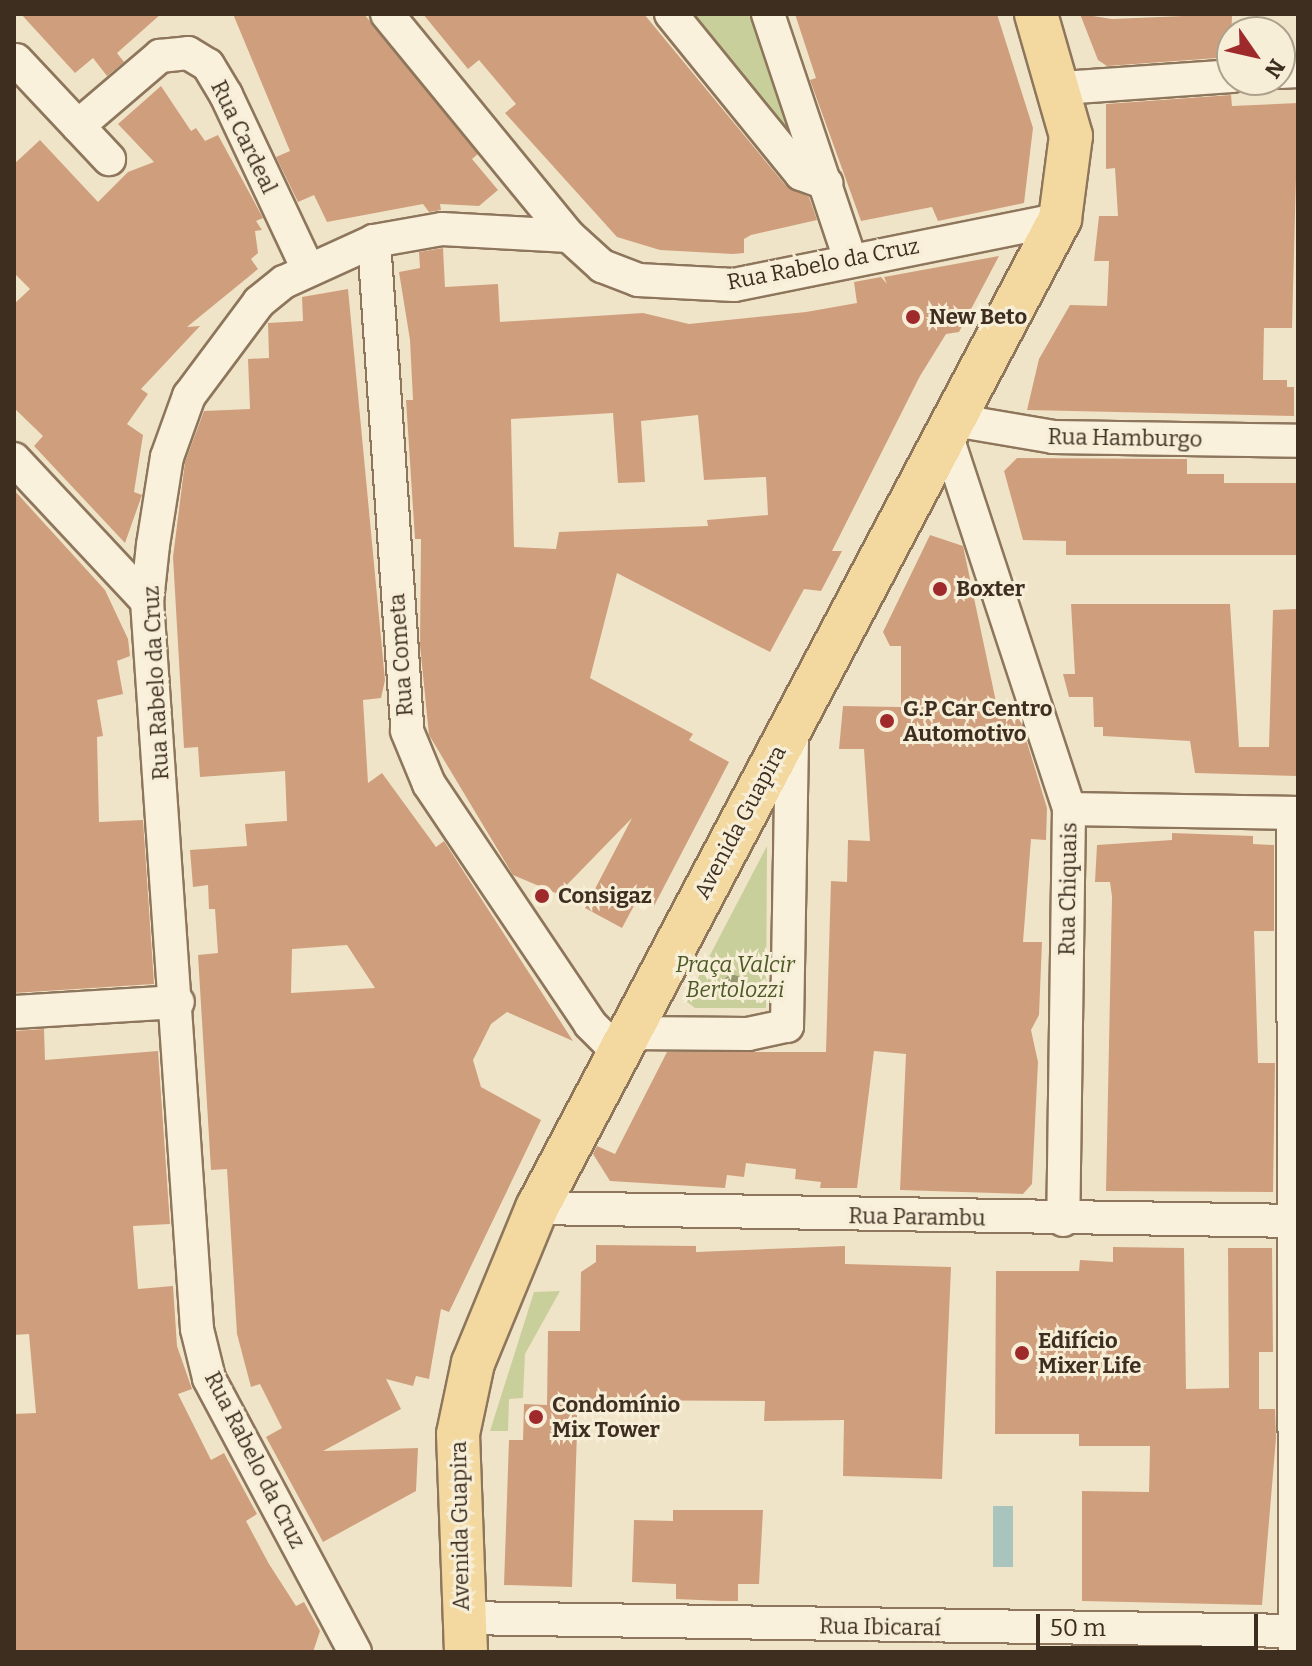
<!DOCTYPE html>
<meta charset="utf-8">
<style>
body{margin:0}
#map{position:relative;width:1312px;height:1666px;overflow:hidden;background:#f0e4c8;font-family:Bitter,serif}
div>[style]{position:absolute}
.green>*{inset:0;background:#c9cf9b}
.water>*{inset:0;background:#a9c4bc;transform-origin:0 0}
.building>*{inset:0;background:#cf9f7d}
.roads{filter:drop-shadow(2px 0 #8d765c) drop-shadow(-2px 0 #8d765c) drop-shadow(0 2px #8d765c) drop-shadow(0 -2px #8d765c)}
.minor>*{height:32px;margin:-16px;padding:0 16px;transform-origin:16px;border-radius:16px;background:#faf1dc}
.major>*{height:42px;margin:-21px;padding:0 21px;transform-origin:21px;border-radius:21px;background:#f3d9a0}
.trees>*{width:22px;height:22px;margin:-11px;border-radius:50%;background:#96986f}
.dots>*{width:22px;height:22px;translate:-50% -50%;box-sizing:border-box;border:4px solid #f7eed8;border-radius:50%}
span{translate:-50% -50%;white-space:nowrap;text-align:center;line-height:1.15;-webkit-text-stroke:6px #f7eed8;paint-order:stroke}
.street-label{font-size:22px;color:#3d2e20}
.poi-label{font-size:22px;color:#3d2e20;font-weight:700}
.left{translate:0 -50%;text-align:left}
.park-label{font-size:22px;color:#4d5a26;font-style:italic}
.frame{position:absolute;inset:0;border:16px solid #3d2e20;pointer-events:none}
.north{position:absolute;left:1216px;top:16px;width:80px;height:80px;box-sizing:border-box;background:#f7eed8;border:2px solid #ada18e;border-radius:50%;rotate:124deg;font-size:22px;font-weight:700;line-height:32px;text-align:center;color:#3d2e20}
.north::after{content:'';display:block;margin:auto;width:28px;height:36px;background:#9e2a2b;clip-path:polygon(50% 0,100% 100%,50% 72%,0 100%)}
.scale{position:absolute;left:1036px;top:1614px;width:222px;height:36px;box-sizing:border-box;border:4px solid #3d2e20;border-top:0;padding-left:10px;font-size:24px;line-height:28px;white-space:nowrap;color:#3d2e20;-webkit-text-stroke:6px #f7eed8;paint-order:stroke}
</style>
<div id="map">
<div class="green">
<i style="clip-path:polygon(687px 14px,751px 14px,816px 163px,803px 170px)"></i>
<i style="clip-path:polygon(767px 846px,766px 1008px,695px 1008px,686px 1001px)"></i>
<i style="clip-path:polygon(560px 1291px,525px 1354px,523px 1398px,509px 1399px,508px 1431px,490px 1431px,534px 1292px)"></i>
</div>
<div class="water">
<i style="left:993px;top:1506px;width:20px;height:61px"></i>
</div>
<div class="building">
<i style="clip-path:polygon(21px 14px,161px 14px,117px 53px,124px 62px,107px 76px,93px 58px,75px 73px)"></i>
<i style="clip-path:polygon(233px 14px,364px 14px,478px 154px,472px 159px,498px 190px,479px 206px,440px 204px,441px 210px,429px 212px,423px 204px,327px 222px,314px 195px,298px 202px,276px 157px,290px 151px)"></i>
<i style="clip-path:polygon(423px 14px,644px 14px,786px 186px,809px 197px,817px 220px,751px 235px,744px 239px,744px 253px,733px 254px,660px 250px,617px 237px,505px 113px,516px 104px,479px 60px,468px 69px)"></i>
<i style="clip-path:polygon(795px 14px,997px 14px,1033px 128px,1024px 203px,938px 221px,932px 207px,861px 221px,810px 80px,816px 78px)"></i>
<i style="clip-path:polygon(1080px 14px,1112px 19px,1232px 14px,1231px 57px,1107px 66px,1098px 60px)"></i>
<i style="clip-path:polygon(161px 86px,191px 131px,196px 128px,205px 141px,218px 135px,263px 218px,256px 221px,262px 230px,255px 231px,258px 253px,251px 259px,258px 269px,187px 327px,200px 326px,141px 389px,148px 394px,127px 424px,143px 435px,134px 492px,142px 495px,125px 543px,34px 446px,43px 436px,14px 408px,14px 304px,30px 289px,14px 273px,14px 164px,40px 140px,98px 202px,128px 172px,154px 162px,118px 124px)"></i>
<i style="clip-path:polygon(1231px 95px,1232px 106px,1298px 103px,1292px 328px,1264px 328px,1263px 380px,1287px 380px,1287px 387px,1294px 387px,1294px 416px,1027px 410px,1039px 359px,1070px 305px,1107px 306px,1109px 261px,1094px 261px,1099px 216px,1118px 216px,1115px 168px,1106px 169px,1106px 104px)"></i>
<i style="clip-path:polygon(evenodd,443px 248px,445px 287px,498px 284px,500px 322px,643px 313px,689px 324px,806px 312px,857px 303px,854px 282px,881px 277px,887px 284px,884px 277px,999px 256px,959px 332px,946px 334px,920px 376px,832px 551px,842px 551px,821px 591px,804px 589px,770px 652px,617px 573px,590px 678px,693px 734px,689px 740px,729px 762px,654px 906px,637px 900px,622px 928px,585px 908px,632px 818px,558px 894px,513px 875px,429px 735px,420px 645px,421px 539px,415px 539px,406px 400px,413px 400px,410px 340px,399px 272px,420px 268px,419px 252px,443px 248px,613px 413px,618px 483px,645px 482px,641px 421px,698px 415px,704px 480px,766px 477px,768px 515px,707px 520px,708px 526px,559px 532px,556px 549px,514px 547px,511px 419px,613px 413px)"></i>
<i style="clip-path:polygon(evenodd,348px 289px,385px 680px,381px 698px,363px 700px,368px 783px,382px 773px,436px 847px,444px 841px,573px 1041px,507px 1012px,491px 1024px,473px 1060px,481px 1087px,541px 1120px,449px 1312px,441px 1309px,429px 1379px,416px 1376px,413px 1386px,386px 1379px,401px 1409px,323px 1451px,418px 1448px,416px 1491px,323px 1542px,266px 1437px,282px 1428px,260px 1384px,251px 1387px,237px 1334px,227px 1169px,211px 1170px,198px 955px,218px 953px,215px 909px,209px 909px,208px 885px,193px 887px,190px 850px,247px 846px,245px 824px,287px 821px,285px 771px,200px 777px,198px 747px,184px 748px,173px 557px,185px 462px,204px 411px,250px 409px,248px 359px,269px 358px,268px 323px,303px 321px,302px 297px,348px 289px,347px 945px,375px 988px,291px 993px,292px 949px,347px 945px)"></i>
<i style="clip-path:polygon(1017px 458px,1187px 459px,1187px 474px,1224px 474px,1224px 483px,1298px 483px,1298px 555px,1066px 555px,1066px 541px,1023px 540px,1004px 471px)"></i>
<i style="clip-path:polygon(14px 490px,105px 590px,128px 639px,130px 656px,117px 661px,123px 694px,97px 700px,103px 736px,97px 737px,99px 822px,143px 820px,154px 984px,14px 993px)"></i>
<i style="clip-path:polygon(930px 535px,963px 546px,999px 716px,1019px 716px,1047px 808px,1046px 840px,1031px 839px,1023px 942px,1042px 942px,1039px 1015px,1031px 1030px,1038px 1062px,1032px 1184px,1023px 1194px,900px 1190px,906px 1054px,874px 1051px,857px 1188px,820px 1188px,821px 1182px,795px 1179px,796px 1169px,746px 1163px,744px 1177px,727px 1175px,725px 1188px,610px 1181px,593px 1154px,597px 1146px,615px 1154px,667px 1052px,826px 1052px,831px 881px,847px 882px,848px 840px,870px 841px,864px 749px,839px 749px,843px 706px,901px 707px,901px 646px,890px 646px,883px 632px)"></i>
<i style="clip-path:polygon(1071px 604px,1230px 604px,1239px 747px,1269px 747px,1273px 610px,1298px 609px,1298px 776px,1195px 773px,1190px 741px,1103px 736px,1103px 727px,1094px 727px,1093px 697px,1069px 697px,1063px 674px,1075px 674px)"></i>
<i style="clip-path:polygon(1172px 833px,1253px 836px,1253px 844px,1274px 845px,1274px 931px,1254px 931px,1258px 1063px,1275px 1063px,1273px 1192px,1106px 1191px,1112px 897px,1110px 882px,1095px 882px,1097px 845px,1172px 840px)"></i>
<i style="clip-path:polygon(44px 1029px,45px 1060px,158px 1051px,170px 1224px,133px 1226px,138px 1289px,173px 1286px,177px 1346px,192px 1389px,178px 1394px,211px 1460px,224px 1453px,257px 1514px,246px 1521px,269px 1564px,296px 1606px,304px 1602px,320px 1631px,313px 1652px,14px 1652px,14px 1414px,36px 1413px,29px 1334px,14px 1335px,14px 1031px)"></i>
<i style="clip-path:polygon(596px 1245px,696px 1246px,696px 1252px,845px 1246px,845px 1264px,951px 1267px,942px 1479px,843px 1476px,844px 1420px,764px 1421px,765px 1401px,578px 1400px,572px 1587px,504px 1585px,509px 1440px,523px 1440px,524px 1404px,547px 1405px,548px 1331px,580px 1331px,581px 1272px,596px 1262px)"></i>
<i style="clip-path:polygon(1113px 1247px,1184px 1248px,1186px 1389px,1229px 1388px,1228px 1248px,1272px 1248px,1273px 1352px,1259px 1352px,1259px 1409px,1275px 1409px,1276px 1438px,1262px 1605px,1082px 1601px,1082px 1491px,1149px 1492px,1150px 1446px,1079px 1446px,1079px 1434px,995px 1434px,996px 1271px,1079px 1271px,1080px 1260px,1113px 1262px)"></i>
<i style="clip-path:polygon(673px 1510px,763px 1510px,759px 1584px,738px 1584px,738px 1601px,722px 1601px,676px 1599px,676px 1584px,632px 1582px,634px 1520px,673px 1521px)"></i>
</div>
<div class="roads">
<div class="minor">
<i style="left:387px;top:14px;width:287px;rotate:50.7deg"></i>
<i style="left:569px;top:236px;width:45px;rotate:42.3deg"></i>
<i style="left:602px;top:266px;width:39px;rotate:21deg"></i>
<i style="left:638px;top:280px;width:96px;rotate:3deg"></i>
<i style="left:734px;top:285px;width:333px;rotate:-11.4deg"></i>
<i style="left:671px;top:14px;width:206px;rotate:50.9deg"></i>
<i style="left:801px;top:174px;width:27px;rotate:20deg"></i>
<i style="left:768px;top:14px;width:258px;rotate:71.5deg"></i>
<i style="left:16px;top:60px;width:136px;rotate:46.8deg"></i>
<i style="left:1280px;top:72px;width:18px;rotate:-3deg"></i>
<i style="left:1062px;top:88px;width:170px;rotate:-4deg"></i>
<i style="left:78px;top:126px;width:108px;rotate:-40.5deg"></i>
<i style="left:160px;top:56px;width:28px;rotate:-6deg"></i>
<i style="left:188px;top:53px;width:23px;rotate:31deg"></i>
<i style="left:208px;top:65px;width:35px;rotate:59deg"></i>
<i style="left:226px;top:95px;width:190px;rotate:64.8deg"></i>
<i style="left:374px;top:241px;width:491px;rotate:86.1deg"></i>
<i style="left:407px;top:731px;width:57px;rotate:67.5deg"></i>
<i style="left:429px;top:784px;width:289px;rotate:56.1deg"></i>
<i style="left:590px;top:1024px;width:40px;rotate:45deg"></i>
<i style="left:954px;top:420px;width:100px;rotate:9.7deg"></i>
<i style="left:1053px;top:437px;width:245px;rotate:0.9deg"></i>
<i style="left:946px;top:434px;width:395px;rotate:71.8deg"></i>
<i style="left:1069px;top:809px;width:411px;rotate:90.8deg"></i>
<i style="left:14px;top:459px;width:195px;rotate:46.9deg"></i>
<i style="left:1069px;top:809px;width:229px;rotate:1deg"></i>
<i style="left:1293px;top:813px;width:839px;rotate:89.86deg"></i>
<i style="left:14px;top:1012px;width:164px;rotate:-3.5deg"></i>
<i style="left:629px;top:1033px;width:119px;rotate:0.5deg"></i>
<i style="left:748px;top:1034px;width:40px;rotate:-12deg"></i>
<i style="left:787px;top:1026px;width:299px;rotate:-89deg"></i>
<i style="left:537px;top:1208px;width:761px;rotate:0.98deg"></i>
<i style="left:461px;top:1618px;width:837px;rotate:0.89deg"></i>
<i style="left:355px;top:1652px;width:310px;rotate:-118.1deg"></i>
<i style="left:209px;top:1378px;width:50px;rotate:-103.8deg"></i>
<i style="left:197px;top:1329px;width:730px;rotate:-93.93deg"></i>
<i style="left:147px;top:601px;width:56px;rotate:-83.9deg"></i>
<i style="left:153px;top:545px;width:89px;rotate:-81deg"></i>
<i style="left:167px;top:457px;width:65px;rotate:-70.2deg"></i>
<i style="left:189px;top:396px;width:117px;rotate:-53.3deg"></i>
<i style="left:259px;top:302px;width:32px;rotate:-39deg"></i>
<i style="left:284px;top:282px;width:99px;rotate:-24.5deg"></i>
<i style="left:374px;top:241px;width:69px;rotate:-10deg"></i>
<i style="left:442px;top:229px;width:127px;rotate:3.2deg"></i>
</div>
<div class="major">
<i style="left:466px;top:1652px;width:218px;rotate:-92.1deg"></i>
<i style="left:458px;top:1434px;width:73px;rotate:-78.1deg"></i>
<i style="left:473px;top:1363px;width:168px;rotate:-67.6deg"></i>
<i style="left:537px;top:1208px;width:1119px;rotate:-62.13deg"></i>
<i style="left:1060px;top:219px;width:84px;rotate:-82.5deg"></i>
<i style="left:1071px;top:136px;width:127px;rotate:-106deg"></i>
</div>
</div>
<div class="trees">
<i style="left:733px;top:986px"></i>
</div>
<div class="dots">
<i style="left:913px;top:317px;background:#9e2a2b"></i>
<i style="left:940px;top:589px;background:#9e2a2b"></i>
<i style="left:887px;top:721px;background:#9e2a2b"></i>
<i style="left:542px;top:896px;background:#9e2a2b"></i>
<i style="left:1022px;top:1353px;background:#9e2a2b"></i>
<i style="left:536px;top:1417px;background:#9e2a2b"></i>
</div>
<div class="street-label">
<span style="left:244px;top:137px;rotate:64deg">Rua Cardeal</span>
<span style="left:823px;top:264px;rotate:-11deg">Rua Rabelo da Cruz</span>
<span style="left:1125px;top:438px;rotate:1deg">Rua Hamburgo</span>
<span style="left:401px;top:655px;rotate:-94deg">Rua Cometa</span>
<span style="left:156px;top:683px;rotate:-93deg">Rua Rabelo da Cruz</span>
<span style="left:740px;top:822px;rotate:-62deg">Avenida Guapira</span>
<span style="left:1068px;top:889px;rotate:-89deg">Rua Chiquais</span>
<span style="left:917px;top:1217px;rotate:1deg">Rua Parambu</span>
<span style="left:255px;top:1460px;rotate:63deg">Rua Rabelo da Cruz</span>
<span style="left:460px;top:1526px;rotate:-91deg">Avenida Guapira</span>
<span style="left:880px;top:1627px;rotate:1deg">Rua Ibicaraí</span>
</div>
<div class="poi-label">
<span class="left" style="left:929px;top:317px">New Beto</span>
<span class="left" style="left:956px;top:589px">Boxter</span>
<span class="left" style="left:903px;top:721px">G.P Car Centro<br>Automotivo</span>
<span class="left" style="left:558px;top:896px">Consigaz</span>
<span class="left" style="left:1038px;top:1353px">Edifício<br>Mixer Life</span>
<span class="left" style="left:552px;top:1417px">Condomínio<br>Mix Tower</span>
</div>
<div class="park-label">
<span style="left:735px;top:977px">Praça Valcir<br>Bertolozzi</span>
</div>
<div class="frame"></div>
<div class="north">N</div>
<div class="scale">50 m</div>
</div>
